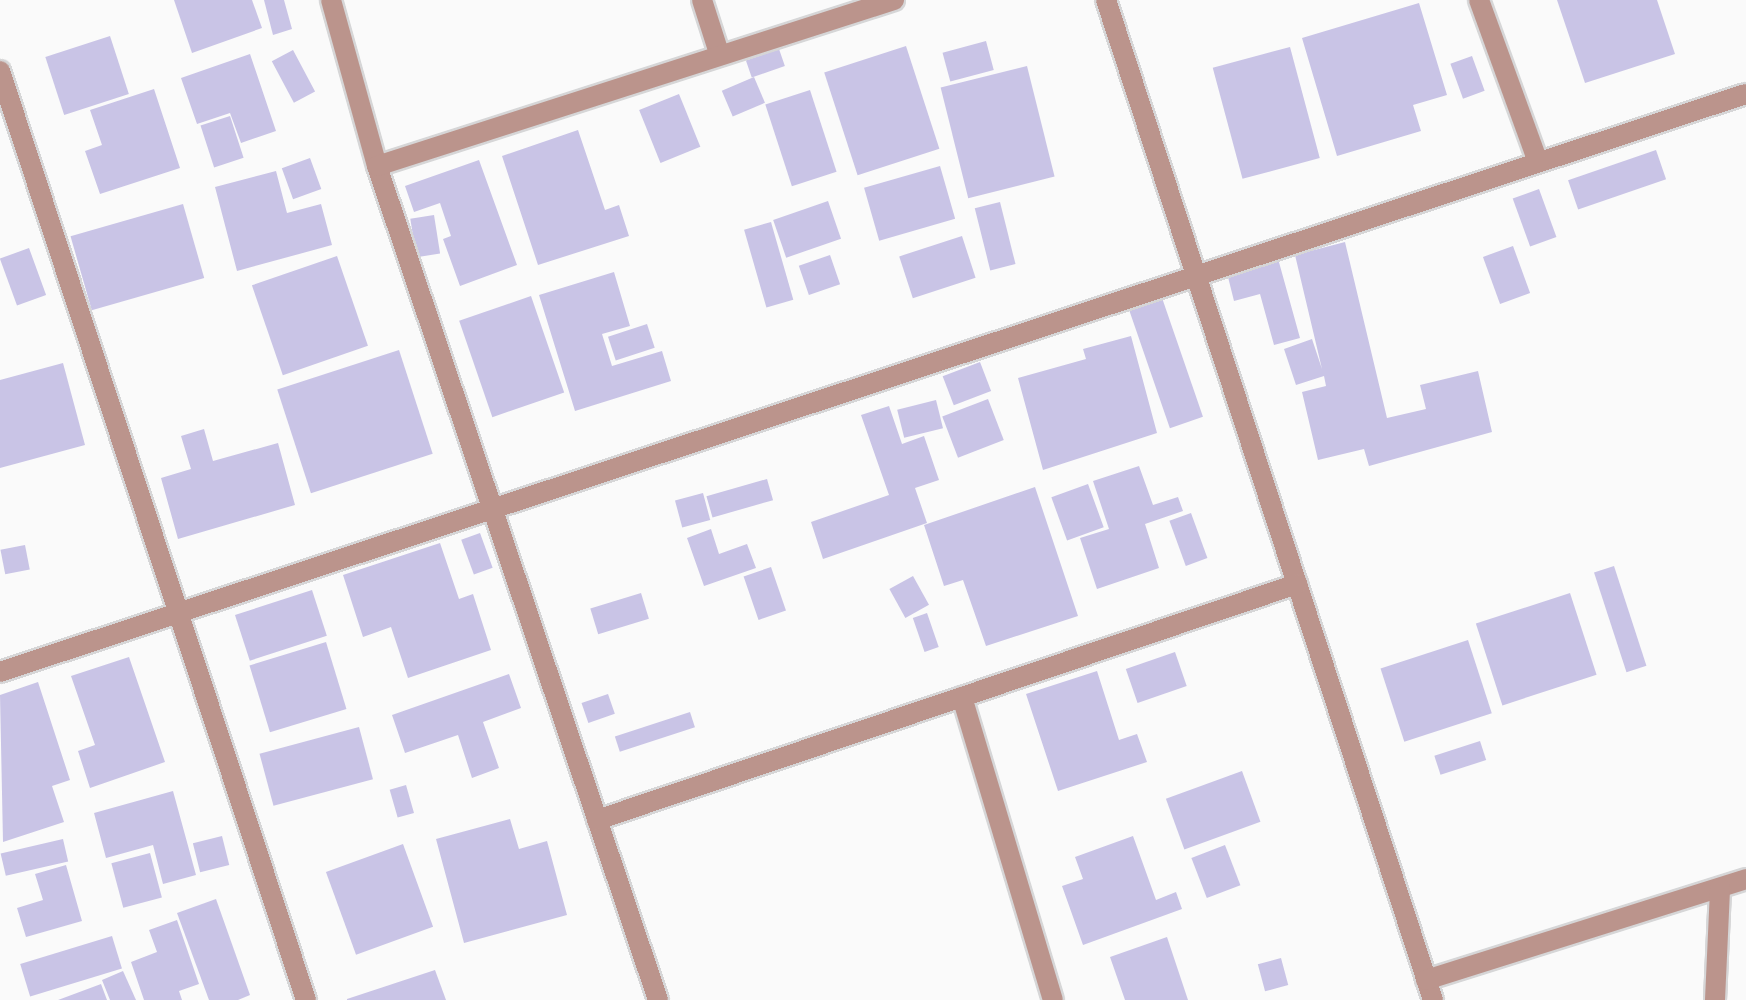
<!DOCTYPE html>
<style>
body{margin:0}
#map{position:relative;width:1746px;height:1000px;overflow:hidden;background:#fafafa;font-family:Helvetica,sans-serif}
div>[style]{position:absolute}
.building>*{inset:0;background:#c9c4e6;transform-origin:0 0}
.roads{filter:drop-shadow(2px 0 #d6d6d7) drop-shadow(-2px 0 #d6d6d7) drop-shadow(0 2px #d6d6d7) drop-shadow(0 -2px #d6d6d7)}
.minor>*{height:20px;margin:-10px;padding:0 10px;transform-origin:10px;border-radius:10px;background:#bb948c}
span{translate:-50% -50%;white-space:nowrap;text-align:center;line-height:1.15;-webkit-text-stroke:6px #fafafa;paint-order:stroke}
</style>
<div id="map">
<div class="building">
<i style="clip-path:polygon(174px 0,252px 0,262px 28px,192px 53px)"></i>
<i style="clip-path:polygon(264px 0,284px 0,292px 29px,273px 35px)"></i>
<i style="clip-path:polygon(1557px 0,1657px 0,1675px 54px,1585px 83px)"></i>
<i style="clip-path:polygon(1419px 3px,1447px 95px,1413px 105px,1421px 131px,1337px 156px,1302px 38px)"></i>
<i style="left:110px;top:36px;width:61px;height:68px;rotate:72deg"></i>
<i style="left:986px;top:41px;width:30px;height:45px;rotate:75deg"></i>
<i style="left:906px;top:46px;width:108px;height:86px;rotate:72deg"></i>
<i style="left:1290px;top:47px;width:115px;height:80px;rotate:75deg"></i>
<i style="left:779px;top:49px;width:18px;height:35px;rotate:71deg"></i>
<i style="left:293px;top:50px;width:47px;height:24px;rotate:62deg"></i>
<i style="clip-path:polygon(250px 54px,276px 131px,241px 143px,230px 113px,197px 124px,181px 78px)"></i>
<i style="left:1472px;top:56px;width:37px;height:23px;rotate:70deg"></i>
<i style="left:1027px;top:66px;width:114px;height:89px;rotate:76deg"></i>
<i style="left:754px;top:77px;width:28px;height:35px;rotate:67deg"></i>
<i style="clip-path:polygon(154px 89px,180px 168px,100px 194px,85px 151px,102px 145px,90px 110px)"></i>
<i style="left:810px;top:90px;width:86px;height:47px;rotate:72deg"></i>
<i style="left:679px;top:94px;width:57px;height:43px;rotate:68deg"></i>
<i style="left:230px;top:116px;width:44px;height:31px;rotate:72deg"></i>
<i style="clip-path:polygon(578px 130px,605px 210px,619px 205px,629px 236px,538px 265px,502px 156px)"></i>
<i style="left:1656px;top:150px;width:31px;height:93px;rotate:71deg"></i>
<i style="left:310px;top:158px;width:33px;height:30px;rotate:70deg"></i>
<i style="clip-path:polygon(479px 160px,517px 265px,460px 286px,443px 239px,451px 236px,440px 203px,414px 212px,405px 186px)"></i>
<i style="left:940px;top:166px;width:55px;height:79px;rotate:74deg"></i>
<i style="clip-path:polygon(276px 171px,287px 213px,321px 204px,332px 245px,237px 271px,215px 187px)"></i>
<i style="left:1539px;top:189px;width:51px;height:28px;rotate:70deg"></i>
<i style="left:828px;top:201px;width:40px;height:58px;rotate:71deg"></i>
<i style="left:1000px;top:202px;width:64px;height:26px;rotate:76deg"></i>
<i style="left:183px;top:204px;width:77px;height:117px;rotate:74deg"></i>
<i style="left:434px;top:215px;width:39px;height:24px;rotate:81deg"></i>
<i style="left:771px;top:222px;width:81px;height:28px;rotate:74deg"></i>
<i style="left:962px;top:236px;width:44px;height:66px;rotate:72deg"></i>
<i style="clip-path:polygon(1345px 242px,1387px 418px,1426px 409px,1420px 385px,1478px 371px,1492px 432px,1369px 466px,1364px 449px,1318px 460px,1302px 392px,1326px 386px,1324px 376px,1296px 385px,1284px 349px,1312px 339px,1322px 369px,1295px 255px)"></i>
<i style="left:1513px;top:246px;width:50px;height:32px;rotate:70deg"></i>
<i style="left:29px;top:248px;width:50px;height:31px;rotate:70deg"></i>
<i style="left:830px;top:255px;width:31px;height:33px;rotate:71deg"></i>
<i style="clip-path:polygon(1277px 255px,1300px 338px,1274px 345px,1260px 294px,1234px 301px,1226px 269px)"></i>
<i style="left:337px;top:256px;width:95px;height:90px;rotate:71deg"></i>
<i style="clip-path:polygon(614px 272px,630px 326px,602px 334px,612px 366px,662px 351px,671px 381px,575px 411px,539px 295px)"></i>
<i style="left:1160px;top:292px;width:132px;height:35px;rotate:71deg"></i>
<i style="left:531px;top:296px;width:102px;height:76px;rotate:71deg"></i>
<i style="left:647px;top:324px;width:25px;height:41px;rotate:72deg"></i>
<i style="clip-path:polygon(1131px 336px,1157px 433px,1043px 470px,1018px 378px,1086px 359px,1083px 349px)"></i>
<i style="left:399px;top:350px;width:109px;height:128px;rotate:72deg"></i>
<i style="left:980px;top:362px;width:31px;height:40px;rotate:69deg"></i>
<i style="clip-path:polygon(63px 363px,85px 445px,0 468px,0 380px)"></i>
<i style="left:988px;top:399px;width:44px;height:49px;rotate:69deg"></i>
<i style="left:936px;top:400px;width:29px;height:40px;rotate:76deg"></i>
<i style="clip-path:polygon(889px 406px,902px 444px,924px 436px,939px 480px,915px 488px,927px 523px,823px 559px,811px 522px,889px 495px,861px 415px)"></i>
<i style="clip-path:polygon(204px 429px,213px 461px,278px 443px,295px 505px,178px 539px,161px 478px,191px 469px,181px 436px)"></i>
<i style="clip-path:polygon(1139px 466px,1153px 505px,1178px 497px,1183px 511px,1145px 524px,1159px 568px,1097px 589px,1080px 538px,1109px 529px,1093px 481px)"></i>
<i style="left:767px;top:479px;width:22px;height:63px;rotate:74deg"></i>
<i style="left:1088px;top:484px;width:46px;height:39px;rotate:70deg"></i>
<i style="clip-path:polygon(1035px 487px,1078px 616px,986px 646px,963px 580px,944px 586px,924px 525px)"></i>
<i style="left:703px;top:493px;width:28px;height:29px;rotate:75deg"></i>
<i style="left:1191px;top:513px;width:48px;height:23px;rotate:70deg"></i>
<i style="clip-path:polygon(711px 529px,719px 554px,747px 544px,756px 568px,704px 586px,687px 538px)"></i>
<i style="left:480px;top:533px;width:37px;height:20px;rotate:70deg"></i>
<i style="clip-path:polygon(440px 543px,459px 599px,473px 594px,491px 650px,408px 678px,391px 627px,363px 637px,343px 575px)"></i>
<i style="left:25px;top:545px;width:25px;height:25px;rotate:79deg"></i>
<i style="left:1614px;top:566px;width:105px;height:21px;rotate:72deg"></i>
<i style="left:771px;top:567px;width:46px;height:29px;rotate:71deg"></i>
<i style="left:913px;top:576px;width:33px;height:27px;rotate:61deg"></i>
<i style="left:312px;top:590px;width:48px;height:81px;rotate:72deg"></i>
<i style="left:641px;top:593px;width:27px;height:53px;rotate:73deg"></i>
<i style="left:1570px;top:593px;width:86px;height:99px;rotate:72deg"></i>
<i style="left:927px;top:613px;width:36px;height:15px;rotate:71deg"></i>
<i style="left:1468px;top:640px;width:77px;height:92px;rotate:72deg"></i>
<i style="left:326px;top:642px;width:70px;height:80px;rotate:73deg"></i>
<i style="left:1175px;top:652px;width:36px;height:52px;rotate:71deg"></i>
<i style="clip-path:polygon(129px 657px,165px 762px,90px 788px,78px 751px,95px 745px,71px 676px)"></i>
<i style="clip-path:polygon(1097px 671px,1119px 740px,1137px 734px,1147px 762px,1058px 791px,1026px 694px)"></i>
<i style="clip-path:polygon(509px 674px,521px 708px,483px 722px,499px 768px,472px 778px,458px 735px,405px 753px,392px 715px)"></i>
<i style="clip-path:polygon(38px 682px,70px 780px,52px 786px,64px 822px,3px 842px,0 695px)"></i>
<i style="left:608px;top:694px;width:21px;height:28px;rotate:71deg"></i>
<i style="left:690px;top:712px;width:16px;height:79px;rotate:72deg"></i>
<i style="left:359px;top:727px;width:54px;height:103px;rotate:75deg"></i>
<i style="left:1480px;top:741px;width:20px;height:48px;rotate:72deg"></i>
<i style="left:1242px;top:771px;width:54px;height:81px;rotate:70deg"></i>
<i style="left:406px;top:785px;width:29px;height:17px;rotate:74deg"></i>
<i style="clip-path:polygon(173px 791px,196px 875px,163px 884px,153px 845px,106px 858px,94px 813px)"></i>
<i style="clip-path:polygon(510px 819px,519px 849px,547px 841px,567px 915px,464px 943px,436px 839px)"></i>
<i style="left:222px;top:836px;width:30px;height:30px;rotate:76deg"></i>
<i style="clip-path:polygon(1133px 836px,1156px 900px,1176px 892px,1182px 909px,1083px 945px,1062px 886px,1083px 879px,1075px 857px)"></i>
<i style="left:63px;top:839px;width:23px;height:64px;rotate:77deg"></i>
<i style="left:403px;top:844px;width:88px;height:82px;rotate:70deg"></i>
<i style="left:1225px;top:845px;width:43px;height:36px;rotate:69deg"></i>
<i style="left:150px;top:853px;width:46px;height:40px;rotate:75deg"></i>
<i style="clip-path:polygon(66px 865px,82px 921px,26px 937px,17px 908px,43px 900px,35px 874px)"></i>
<i style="clip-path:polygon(216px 899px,250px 995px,238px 1000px,209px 1000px,177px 913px)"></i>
<i style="clip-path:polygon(177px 920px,199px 984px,179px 991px,182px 1000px,144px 1000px,131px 962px,157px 952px,149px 930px)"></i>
<i style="left:112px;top:936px;width:34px;height:96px;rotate:73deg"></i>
<i style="clip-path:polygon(1167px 937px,1188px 1000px,1125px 1000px,1110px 957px)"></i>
<i style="left:1281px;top:958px;width:28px;height:24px;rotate:75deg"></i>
<i style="clip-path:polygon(435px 970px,446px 1000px,347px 1000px,347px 999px)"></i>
<i style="clip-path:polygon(123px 971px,136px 1000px,110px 1000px,102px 980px)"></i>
<i style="clip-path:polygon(101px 984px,107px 1000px,58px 1000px)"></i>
</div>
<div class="roads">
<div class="minor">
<i style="left:331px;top:0;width:172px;rotate:74.5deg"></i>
<i style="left:377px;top:166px;width:880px;rotate:71.38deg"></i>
<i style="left:702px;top:0;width:56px;rotate:72.2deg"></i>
<i style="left:1106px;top:0;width:1052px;rotate:71.89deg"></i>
<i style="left:1479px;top:0;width:172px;rotate:70deg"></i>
<i style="left:0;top:71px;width:978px;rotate:71.77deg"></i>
<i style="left:377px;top:166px;width:543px;rotate:-17.8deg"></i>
<i style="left:0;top:672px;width:1839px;rotate:-18.32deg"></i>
<i style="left:962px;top:697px;width:316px;rotate:73.3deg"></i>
<i style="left:597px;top:820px;width:739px;rotate:-18.63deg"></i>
<i style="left:1426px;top:980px;width:336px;rotate:-17.5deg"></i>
<i style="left:1715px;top:1000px;width:112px;rotate:-87.4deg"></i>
</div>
</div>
</div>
